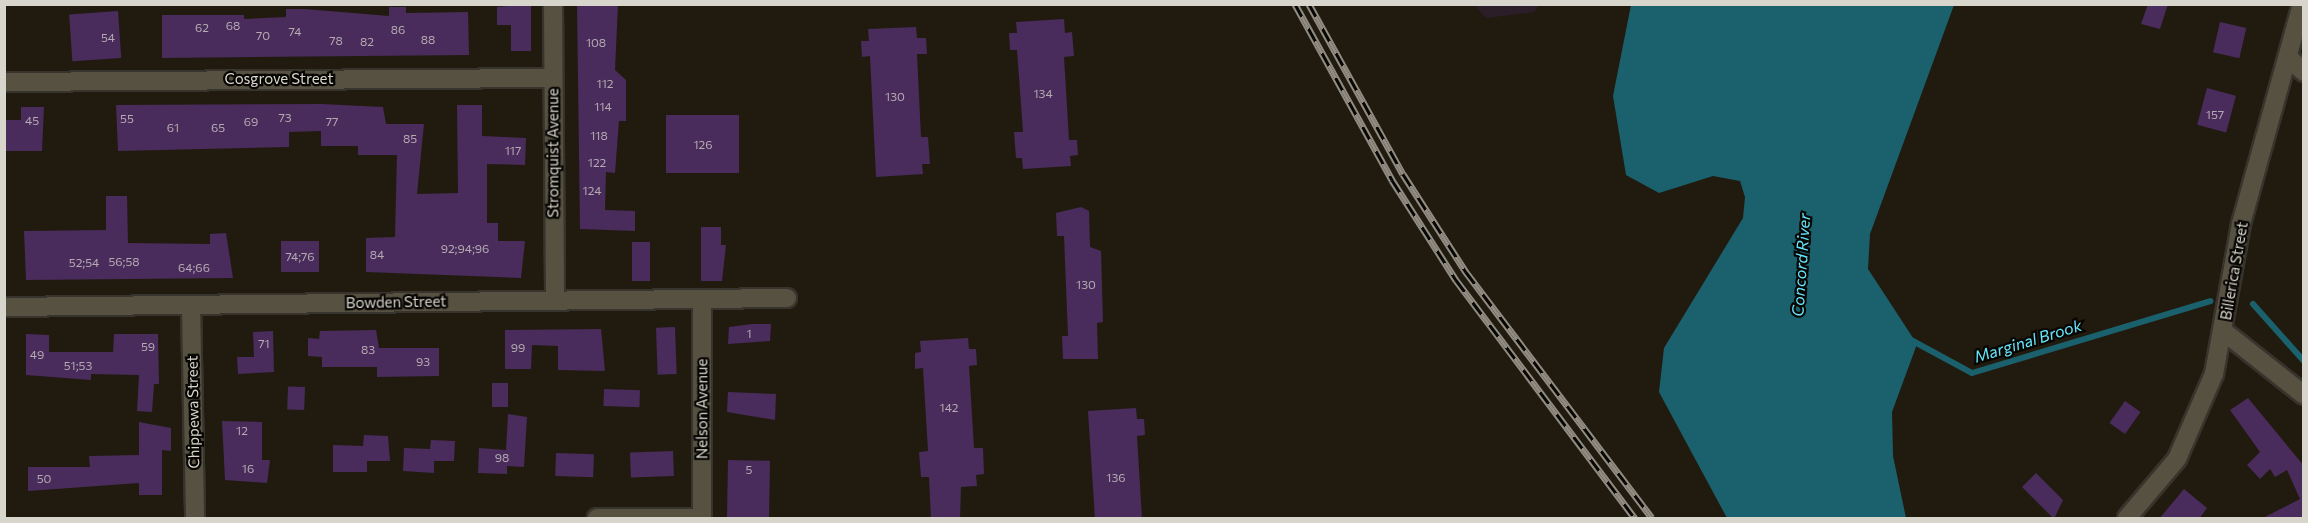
<!DOCTYPE html>
<style>
body{margin:0}
#map{position:relative;width:2308px;height:523px;overflow:hidden;background:#211b0f;font-family:Commissioner,sans-serif}
div>[style]{position:absolute}
.industrial>*{inset:0;background:#2c1e29}
.water>*{inset:0;background:#1a616d}
.stream>*{height:6px;margin:-3px;padding:0 3px;transform-origin:3px;border-radius:3px;background:#1a616d}
.building>*{inset:0;background:#492b5c;transform-origin:0 0}
.roads{filter:drop-shadow(2px 0 #37342d) drop-shadow(-2px 0 #37342d) drop-shadow(0 2px #37342d) drop-shadow(0 -2px #37342d)}
.minor>*{height:18px;margin:-9px;padding:0 9px;transform-origin:9px;border-radius:9px;background:#575142}
.rail>*{height:7px;margin-top:-3.5px;transform-origin:0;background:repeating-linear-gradient(90deg,#080603 0 14px,#908c82 0 28px);box-sizing:border-box;border-block:2px solid #908c82}
span{translate:-50% -50%;white-space:nowrap;text-align:center;line-height:1.15;-webkit-text-stroke:4.5px #080603;paint-order:stroke}
.number-label{font-size:12px;color:#b4aab0}
.number-label span{-webkit-text-stroke-width:0}
.street-label{font-size:15px;color:#d8d5cc}
.water-label{font-size:16px;color:#66e7fe;font-style:italic}
.frame{position:absolute;inset:0;border:6px solid #d8d5cc;pointer-events:none}
</style>
<div id="map">
<div class="industrial">
<i style="clip-path:polygon(1475px 5px,1539px 5px,1534px 12px,1486px 18px)"></i>
</div>
<div class="water">
<i style="clip-path:polygon(1631px 5px,1954px 5px,1870px 234px,1868px 269px,1917px 344px,1892px 412px,1893px 456px,1906px 518px,1727px 518px,1659px 392px,1664px 348px,1743px 218px,1745px 197px,1740px 181px,1713px 176px,1659px 193px,1626px 175px,1613px 96px)"></i>
</div>
<div class="stream">
<i style="left:2253px;top:304px;width:76px;rotate:48.2deg"></i>
<i style="left:1911px;top:340px;width:69px;rotate:28.4deg"></i>
<i style="left:1972px;top:373px;width:249px;rotate:-16.8deg"></i>
</div>
<div class="building">
<i style="clip-path:polygon(531px 4px,531px 51px,511px 51px,511px 25px,497px 25px,497px 7px)"></i>
<i style="clip-path:polygon(577px 4px,618px 4px,615px 70px,626px 80px,626px 121px,619px 121px,615px 173px,606px 172px,605px 210px,635px 211px,635px 231px,580px 229px)"></i>
<i style="clip-path:polygon(2148px 4px,2168px 4px,2160px 29px,2141px 24px)"></i>
<i style="clip-path:polygon(389px 7px,406px 7px,406px 13px,468px 12px,469px 55px,162px 58px,162px 15px,244px 15px,244px 19px,286px 17px,286px 9px,305px 9px,389px 16px)"></i>
<i style="left:118px;top:11px;width:47px;height:49px;rotate:86deg"></i>
<i style="clip-path:polygon(1064px 19px,1065px 33px,1072px 32px,1074px 56px,1064px 57px,1069px 140px,1077px 140px,1078px 155px,1070px 156px,1071px 166px,1023px 169px,1022px 158px,1016px 158px,1014px 132px,1023px 132px,1017px 50px,1010px 50px,1009px 33px,1017px 33px,1016px 22px)"></i>
<i style="left:2220px;top:22px;width:27px;height:31px;rotate:13deg"></i>
<i style="clip-path:polygon(916px 27px,917px 38px,926px 38px,927px 54px,917px 54px,921px 137px,928px 137px,930px 164px,922px 164px,923px 174px,876px 177px,870px 56px,862px 57px,861px 41px,869px 41px,868px 29px)"></i>
<i style="left:2207px;top:88px;width:30px;height:38px;rotate:15deg"></i>
<i style="clip-path:polygon(321px 104px,383px 107px,386px 124px,424px 124px,417px 194px,458px 193px,457px 105px,482px 105px,482px 136px,526px 138px,525px 165px,487px 164px,487px 223px,498px 223px,498px 241px,525px 241px,521px 278px,366px 272px,366px 238px,395px 237px,397px 155px,358px 155px,358px 146px,321px 146px,321px 131px,289px 132px,289px 147px,118px 151px,116px 105px)"></i>
<i style="clip-path:polygon(21px 107px,44px 107px,42px 151px,4px 151px,4px 120px,21px 120px)"></i>
<i style="left:739px;top:115px;width:58px;height:73px;rotate:90deg"></i>
<i style="clip-path:polygon(106px 196px,127px 196px,128px 243px,210px 244px,210px 234px,226px 233px,233px 278px,26px 280px,24px 231px,106px 230px)"></i>
<i style="clip-path:polygon(1081px 207px,1089px 211px,1090px 247px,1101px 251px,1103px 322px,1097px 323px,1098px 359px,1063px 359px,1062px 336px,1068px 336px,1064px 236px,1057px 236px,1056px 213px)"></i>
<i style="clip-path:polygon(701px 227px,721px 227px,721px 245px,726px 245px,722px 281px,701px 281px)"></i>
<i style="left:319px;top:241px;width:31px;height:38px;rotate:90deg"></i>
<i style="left:632px;top:242px;width:18px;height:39px"></i>
<i style="clip-path:polygon(752px 324px,771px 324px,770px 341px,728px 344px,729px 327px)"></i>
<i style="left:675px;top:327px;width:47px;height:19px;rotate:88deg"></i>
<i style="clip-path:polygon(601px 329px,605px 371px,558px 370px,558px 346px,532px 345px,531px 369px,505px 369px,505px 330px)"></i>
<i style="clip-path:polygon(376px 330px,379px 348px,439px 348px,439px 376px,377px 377px,377px 367px,322px 367px,322px 357px,308px 356px,308px 338px,319px 339px,320px 331px)"></i>
<i style="clip-path:polygon(273px 331px,274px 372px,238px 374px,237px 357px,254px 357px,253px 332px)"></i>
<i style="clip-path:polygon(26px 334px,49px 335px,49px 352px,113px 352px,114px 334px,158px 334px,159px 384px,154px 384px,152px 412px,137px 411px,139px 375px,91px 374px,91px 380px,26px 375px)"></i>
<i style="clip-path:polygon(968px 338px,969px 349px,976px 349px,977px 365px,969px 366px,974px 448px,983px 448px,984px 474px,976px 475px,977px 486px,961px 487px,960px 519px,931px 519px,929px 477px,921px 477px,919px 452px,928px 451px,923px 368px,915px 369px,915px 353px,921px 352px,920px 341px)"></i>
<i style="left:492px;top:383px;width:16px;height:24px"></i>
<i style="left:305px;top:387px;width:23px;height:17px;rotate:92deg"></i>
<i style="left:604px;top:389px;width:36px;height:17px;rotate:2deg"></i>
<i style="clip-path:polygon(728px 392px,776px 394px,775px 420px,727px 412px)"></i>
<i style="clip-path:polygon(2248px 398px,2304px 466px,2304px 519px,2261px 519px,2300px 499px,2287px 470px,2275px 477px,2270px 469px,2260px 479px,2247px 465px,2260px 452px,2230px 410px)"></i>
<i style="left:2125px;top:401px;width:19px;height:27px;rotate:35deg"></i>
<i style="clip-path:polygon(1136px 408px,1137px 419px,1144px 419px,1145px 435px,1137px 436px,1142px 519px,1095px 519px,1088px 411px)"></i>
<i style="clip-path:polygon(508px 414px,527px 417px,524px 467px,507px 466px,507px 474px,478px 473px,479px 448px,506px 450px)"></i>
<i style="clip-path:polygon(222px 421px,262px 422px,262px 460px,270px 460px,267px 483px,225px 480px)"></i>
<i style="clip-path:polygon(139px 422px,171px 428px,171px 451px,162px 450px,162px 495px,139px 495px,139px 483px,28px 491px,28px 467px,90px 467px,89px 456px,139px 455px)"></i>
<i style="clip-path:polygon(364px 435px,388px 436px,390px 461px,367px 461px,367px 472px,333px 472px,333px 445px,363px 446px)"></i>
<i style="clip-path:polygon(431px 440px,455px 441px,454px 461px,434px 461px,434px 473px,403px 471px,404px 448px,430px 449px)"></i>
<i style="left:673px;top:451px;width:25px;height:43px;rotate:88deg"></i>
<i style="left:556px;top:453px;width:38px;height:23px;rotate:2deg"></i>
<i style="left:728px;top:460px;width:42px;height:59px;rotate:1deg"></i>
<i style="clip-path:polygon(2036px 473px,2063px 500px,2054px 519px,2022px 487px)"></i>
<i style="clip-path:polygon(2184px 489px,2207px 508px,2199px 519px,2159px 519px)"></i>
</div>
<div class="roads">
<div class="minor">
<i style="left:553px;top:4px;width:297px;rotate:89.6deg"></i>
<i style="left:2290px;top:59px;width:19px;rotate:43deg"></i>
<i style="left:4px;top:82px;width:549px;rotate:-0.42deg"></i>
<i style="left:191px;top:305px;width:213px;rotate:88.9deg"></i>
<i style="left:4px;top:307px;width:783px;rotate:-0.66deg"></i>
<i style="left:2223px;top:331px;width:103px;rotate:38.3deg"></i>
<i style="left:597px;top:518px;width:105px"></i>
<i style="left:702px;top:518px;width:219px;rotate:-90deg"></i>
<i style="left:2127px;top:518px;width:77px;rotate:-49.7deg"></i>
<i style="left:2177px;top:459px;width:93px;rotate:-66.5deg"></i>
<i style="left:2214px;top:374px;width:152px;rotate:-79.8deg"></i>
<i style="left:2241px;top:224px;width:228px;rotate:-74.5deg"></i>
</div>
</div>
<div class="rail">
<i style="left:1295px;top:4px;width:201px;rotate:61.1deg"></i>
<i style="left:1392px;top:180px;width:119px;rotate:57.4deg"></i>
<i style="left:1456px;top:280px;width:298px;rotate:53.1deg"></i>
<i style="left:1309px;top:4px;width:194px;rotate:61.1deg"></i>
<i style="left:1403px;top:174px;width:117px;rotate:57.3deg"></i>
<i style="left:1466px;top:272px;width:308px;rotate:52.9deg"></i>
</div>
<div class="number-label">
<span style="left:233px;top:26px">68</span>
<span style="left:202px;top:28px">62</span>
<span style="left:398px;top:30px">86</span>
<span style="left:295px;top:32px">74</span>
<span style="left:263px;top:36px">70</span>
<span style="left:108px;top:38px">54</span>
<span style="left:428px;top:40px">88</span>
<span style="left:336px;top:41px">78</span>
<span style="left:367px;top:42px">82</span>
<span style="left:596px;top:43px">108</span>
<span style="left:605px;top:84px">112</span>
<span style="left:1043px;top:94px">134</span>
<span style="left:895px;top:97px">130</span>
<span style="left:603px;top:107px">114</span>
<span style="left:2215px;top:115px">157</span>
<span style="left:285px;top:118px">73</span>
<span style="left:127px;top:119px">55</span>
<span style="left:32px;top:121px">45</span>
<span style="left:251px;top:122px">69</span>
<span style="left:332px;top:122px">77</span>
<span style="left:173px;top:128px">61</span>
<span style="left:218px;top:128px">65</span>
<span style="left:599px;top:136px">118</span>
<span style="left:410px;top:139px">85</span>
<span style="left:703px;top:145px">126</span>
<span style="left:513px;top:151px">117</span>
<span style="left:597px;top:163px">122</span>
<span style="left:592px;top:191px">124</span>
<span style="left:465px;top:249px">92;94;96</span>
<span style="left:377px;top:255px">84</span>
<span style="left:300px;top:257px">74;76</span>
<span style="left:124px;top:262px">56;58</span>
<span style="left:84px;top:263px">52;54</span>
<span style="left:194px;top:268px">64;66</span>
<span style="left:1086px;top:285px">130</span>
<span style="left:749px;top:334px">1</span>
<span style="left:264px;top:344px">71</span>
<span style="left:148px;top:347px">59</span>
<span style="left:518px;top:348px">99</span>
<span style="left:368px;top:350px">83</span>
<span style="left:37px;top:355px">49</span>
<span style="left:423px;top:362px">93</span>
<span style="left:78px;top:366px">51;53</span>
<span style="left:949px;top:408px">142</span>
<span style="left:242px;top:431px">12</span>
<span style="left:502px;top:458px">98</span>
<span style="left:248px;top:469px">16</span>
<span style="left:749px;top:470px">5</span>
<span style="left:1116px;top:478px">136</span>
<span style="left:44px;top:479px">50</span>
</div>
<div class="street-label">
<span style="left:279px;top:79px">Cosgrove Street</span>
<span style="left:553px;top:153px;rotate:-90deg">Stromquist Avenue</span>
<span style="left:2234px;top:271px;rotate:-80deg">Billerica Street</span>
<span style="left:396px;top:302px;rotate:-1deg">Bowden Street</span>
<span style="left:702px;top:409px;rotate:-90deg">Nelson Avenue</span>
<span style="left:193px;top:412px;rotate:-91deg">Chippewa Street</span>
</div>
<div class="water-label">
<span style="left:1801px;top:265px;rotate:-86deg">Concord River</span>
<span style="left:2028px;top:341px;rotate:-17deg">Marginal Brook</span>
</div>
<div class="frame"></div>
</div>
